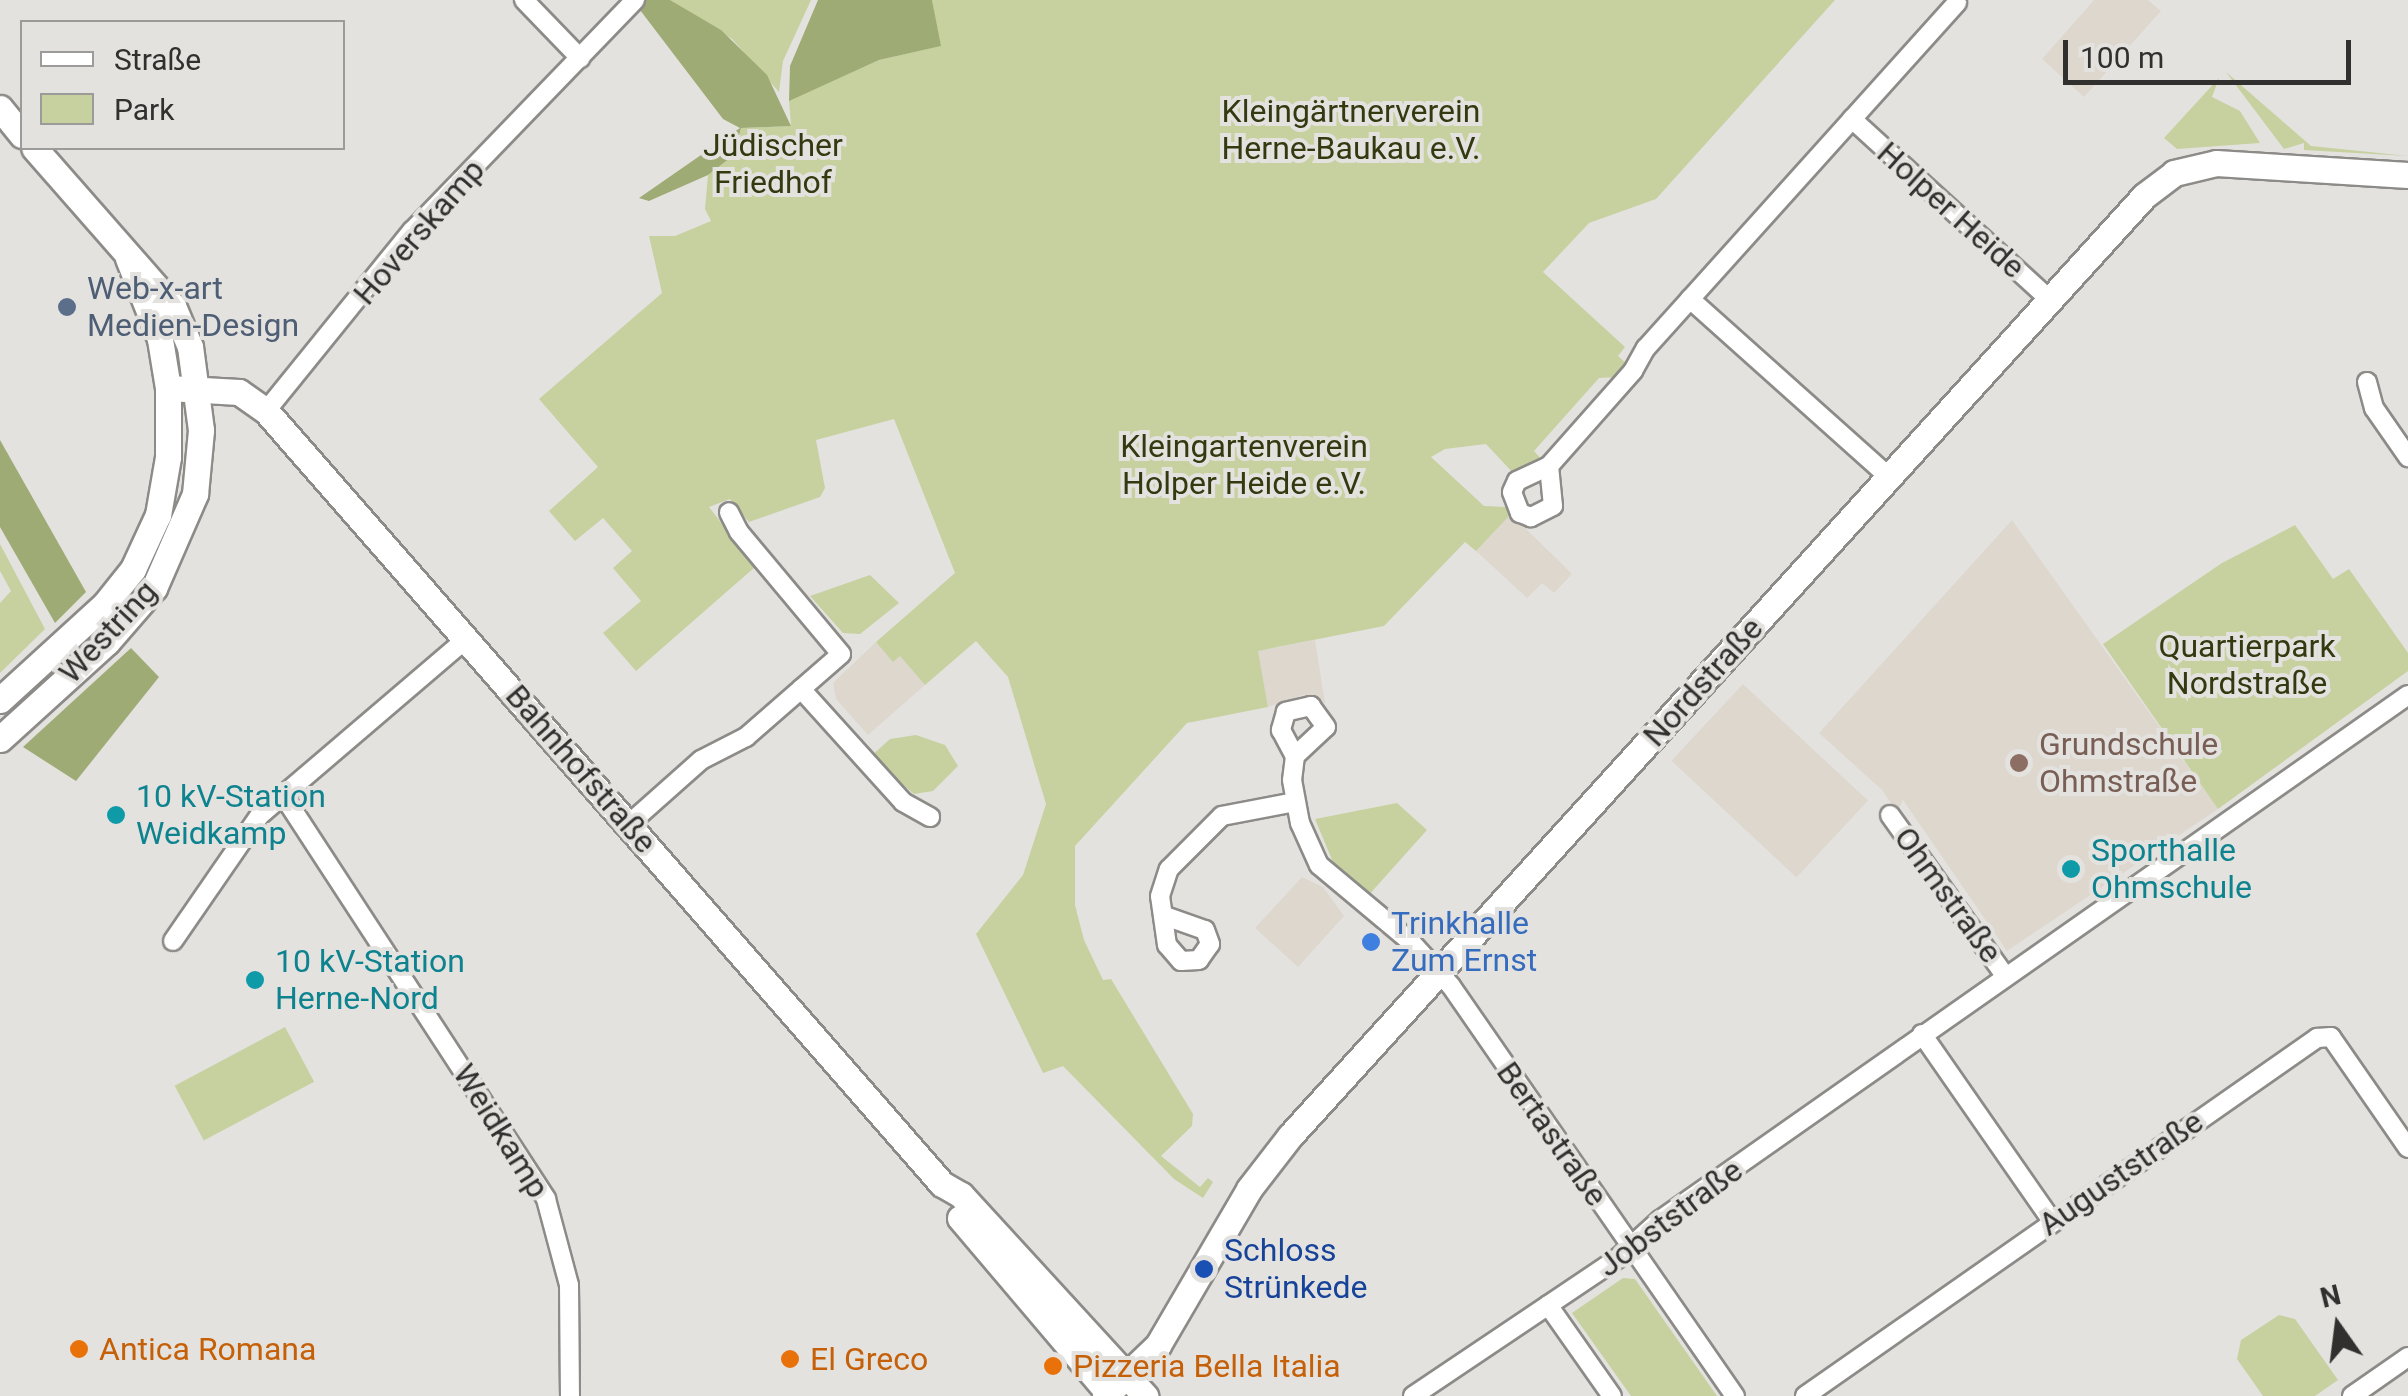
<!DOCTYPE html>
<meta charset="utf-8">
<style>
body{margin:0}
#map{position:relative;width:2408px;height:1396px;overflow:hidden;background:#e4e2df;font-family:Roboto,sans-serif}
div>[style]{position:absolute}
.built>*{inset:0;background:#ddd7ce;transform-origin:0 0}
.green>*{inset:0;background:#c6d19f;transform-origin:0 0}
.forest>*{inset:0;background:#9fab75}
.roads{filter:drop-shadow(2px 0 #8d8b88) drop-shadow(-2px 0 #8d8b88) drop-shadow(0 2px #8d8b88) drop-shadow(0 -2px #8d8b88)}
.street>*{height:18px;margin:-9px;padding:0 9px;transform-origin:9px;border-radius:9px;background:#fff}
.secondary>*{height:25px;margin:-12.5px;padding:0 12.5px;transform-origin:12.5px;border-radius:12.5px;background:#fff}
.dots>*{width:28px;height:28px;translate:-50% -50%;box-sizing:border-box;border:5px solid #e4e2df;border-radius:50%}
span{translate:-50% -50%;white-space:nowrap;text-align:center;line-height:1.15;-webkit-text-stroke:8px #e4e2df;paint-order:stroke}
.park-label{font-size:32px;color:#333a10}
.street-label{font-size:32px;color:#31302f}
.service-label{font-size:32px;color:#4e5e75}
.left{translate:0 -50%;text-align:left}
.education-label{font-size:32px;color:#785e54}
.culture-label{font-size:32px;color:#0d838f}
.shop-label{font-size:32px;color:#366cbe}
.transit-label{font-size:32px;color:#164399}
.food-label{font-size:32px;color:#c56008}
.legend{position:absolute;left:20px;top:20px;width:325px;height:130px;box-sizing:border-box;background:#e4e2df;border:2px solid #9c9b99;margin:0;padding:12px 18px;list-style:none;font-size:30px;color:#31302f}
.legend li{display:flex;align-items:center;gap:20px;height:50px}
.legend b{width:50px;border:2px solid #9c9b99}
.north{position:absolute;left:2288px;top:1276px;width:100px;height:100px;-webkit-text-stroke:8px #e4e2df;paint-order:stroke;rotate:346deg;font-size:28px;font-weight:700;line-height:40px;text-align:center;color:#31302f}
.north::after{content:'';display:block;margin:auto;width:35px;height:45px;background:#31302f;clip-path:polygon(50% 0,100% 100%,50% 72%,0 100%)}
.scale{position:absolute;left:2063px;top:40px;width:288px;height:45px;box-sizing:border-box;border:5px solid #31302f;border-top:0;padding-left:12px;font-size:30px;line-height:35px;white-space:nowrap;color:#31302f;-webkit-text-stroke:8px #e4e2df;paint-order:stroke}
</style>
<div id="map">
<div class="built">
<i style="clip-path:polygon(2094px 0,2148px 0,2161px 11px,2084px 97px,2042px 59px)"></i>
<i style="clip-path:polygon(1511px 514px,1572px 574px,1554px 593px,1542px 583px,1527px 598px,1476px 551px)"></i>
<i style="clip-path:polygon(2012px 520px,2218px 809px,2007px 951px,1903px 800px,1897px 812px,1882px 790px,1819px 733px)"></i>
<i style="clip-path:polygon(1315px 640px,1325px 703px,1303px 695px,1268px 707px,1258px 651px)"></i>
<i style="clip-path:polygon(876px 642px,893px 661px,900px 656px,925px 685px,868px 735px,836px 699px,833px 683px)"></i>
<i style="left:1743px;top:684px;width:171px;height:105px;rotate:43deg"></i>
<i style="clip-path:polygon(1302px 877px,1323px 887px,1344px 916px,1298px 967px,1255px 928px)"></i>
</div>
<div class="green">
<i style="clip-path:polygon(670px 0,811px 0,783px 61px,779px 92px,732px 39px)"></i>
<i style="clip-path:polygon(932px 0,1835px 0,1656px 199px,1589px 223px,1543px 272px,1625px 347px,1618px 356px,1628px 365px,1617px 377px,1599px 378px,1534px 451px,1542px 460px,1514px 474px,1486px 444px,1445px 449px,1431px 457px,1484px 506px,1506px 507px,1511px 514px,1476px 551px,1465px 542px,1384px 626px,1258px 651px,1268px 707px,1187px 723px,1075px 846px,1075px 905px,1084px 940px,1103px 980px,1111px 979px,1193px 1114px,1192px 1126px,1161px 1156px,1200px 1187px,1208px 1178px,1213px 1182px,1203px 1198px,1174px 1179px,1063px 1066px,1043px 1073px,976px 934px,1023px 875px,1046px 804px,1008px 677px,976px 641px,925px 685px,900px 656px,893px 662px,876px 642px,955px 573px,894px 419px,816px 440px,825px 488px,820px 497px,749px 522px,730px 499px,709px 507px,755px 567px,636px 671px,603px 633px,641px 601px,613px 568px,632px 551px,603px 518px,575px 541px,549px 511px,598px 467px,539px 399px,662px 293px,649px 236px,675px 236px,711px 221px,705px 209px,708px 175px,734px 155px,741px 128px,791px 126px,789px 100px,879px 60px,940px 46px)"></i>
<i style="clip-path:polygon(2226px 72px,2311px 146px,2408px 156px,2304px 150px,2304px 143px,2284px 149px)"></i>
<i style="clip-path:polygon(2219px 78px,2212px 97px,2240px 111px,2260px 143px,2177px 149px,2164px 138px)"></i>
<i style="clip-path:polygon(2295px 525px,2333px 579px,2349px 569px,2408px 653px,2408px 671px,2218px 809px,2103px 644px,2222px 563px)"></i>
<i style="clip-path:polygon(0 544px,45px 629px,0 673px,0 603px,11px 591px,0 571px)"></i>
<i style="clip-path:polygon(870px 575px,899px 603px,860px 634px,843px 633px,810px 596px)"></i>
<i style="clip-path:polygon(916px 735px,945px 745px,958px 766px,933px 791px,914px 794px,870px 757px,890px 739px)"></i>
<i style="clip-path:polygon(1397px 803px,1427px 830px,1367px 897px,1335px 867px,1315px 819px)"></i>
<i style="left:285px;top:1027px;width:62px;height:125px;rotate:62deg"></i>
<i style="clip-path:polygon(1623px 1278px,1635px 1279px,1717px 1396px,1631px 1396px,1572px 1313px)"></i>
<i style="clip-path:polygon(2279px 1315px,2295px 1319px,2338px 1380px,2315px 1396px,2263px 1396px,2237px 1359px,2241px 1340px)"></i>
</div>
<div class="forest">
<i style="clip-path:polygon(643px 0,670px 0,721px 30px,767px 75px,791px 126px,741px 128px,734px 155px,708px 175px,649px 201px,639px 198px,740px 128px,723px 119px,640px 10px)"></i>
<i style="clip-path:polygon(818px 0,932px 0,941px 46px,879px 60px,789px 101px,790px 66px)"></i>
<i style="clip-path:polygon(0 440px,86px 592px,55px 623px,0 527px)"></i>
<i style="clip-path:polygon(131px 648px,159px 677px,76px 781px,23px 747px)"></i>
</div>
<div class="roads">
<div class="street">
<i style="left:524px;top:0;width:81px;rotate:46deg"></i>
<i style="left:1852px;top:119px;width:268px;rotate:42.4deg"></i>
<i style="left:1690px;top:299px;width:267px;rotate:41.8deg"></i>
<i style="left:2367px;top:382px;width:27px;rotate:75deg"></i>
<i style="left:2374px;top:408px;width:60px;rotate:55.2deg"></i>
<i style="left:266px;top:411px;width:232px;rotate:-51deg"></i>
<i style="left:412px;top:231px;width:321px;rotate:-46deg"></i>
<i style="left:1549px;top:466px;width:40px;rotate:84.3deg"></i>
<i style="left:1553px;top:506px;width:25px;rotate:153deg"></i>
<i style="left:1531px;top:517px;width:12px;rotate:-160deg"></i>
<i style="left:1520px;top:513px;width:22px;rotate:-111deg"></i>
<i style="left:1512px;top:492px;width:12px;rotate:-66deg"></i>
<i style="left:1517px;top:481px;width:35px;rotate:-25deg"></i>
<i style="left:1549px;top:466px;width:127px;rotate:-48.5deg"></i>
<i style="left:1633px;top:371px;width:26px;rotate:-61deg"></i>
<i style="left:1646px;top:348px;width:465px;rotate:-48deg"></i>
<i style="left:801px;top:689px;width:152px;rotate:47.9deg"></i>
<i style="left:903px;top:802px;width:31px;rotate:29deg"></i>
<i style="left:1295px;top:756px;width:42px;rotate:-43.1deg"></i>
<i style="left:1326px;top:727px;width:26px;rotate:-126deg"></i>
<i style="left:1311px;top:706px;width:26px;rotate:167deg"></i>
<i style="left:1286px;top:712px;width:19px;rotate:106deg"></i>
<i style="left:1281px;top:730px;width:30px;rotate:62deg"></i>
<i style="left:1295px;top:756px;width:24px;rotate:97deg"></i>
<i style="left:1292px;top:780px;width:44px;rotate:79.5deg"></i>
<i style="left:1300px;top:823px;width:46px;rotate:65.7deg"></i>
<i style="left:1319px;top:865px;width:120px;rotate:39.9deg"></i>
<i style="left:1411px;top:942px;width:59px;rotate:47.7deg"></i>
<i style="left:1451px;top:986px;width:499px;rotate:55.3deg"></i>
<i style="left:283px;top:795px;width:482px;rotate:56.9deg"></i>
<i style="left:546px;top:1199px;width:89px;rotate:75deg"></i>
<i style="left:569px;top:1285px;width:111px;rotate:89.5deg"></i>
<i style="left:1890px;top:815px;width:199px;rotate:54.4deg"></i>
<i style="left:629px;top:824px;width:96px;rotate:-41.6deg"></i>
<i style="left:701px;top:760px;width:51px;rotate:-27.1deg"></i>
<i style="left:746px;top:737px;width:126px;rotate:-41.1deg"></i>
<i style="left:841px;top:654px;width:159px;rotate:-129.9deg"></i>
<i style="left:739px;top:532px;width:22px;rotate:-117deg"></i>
<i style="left:1165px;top:916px;width:42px;rotate:19.3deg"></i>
<i style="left:1205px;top:930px;width:15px;rotate:70deg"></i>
<i style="left:1210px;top:944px;width:19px;rotate:125deg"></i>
<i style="left:1199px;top:960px;width:18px;rotate:177deg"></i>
<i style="left:1181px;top:961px;width:21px;rotate:-131deg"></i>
<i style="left:1167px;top:945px;width:49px;rotate:-98.1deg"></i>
<i style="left:1160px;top:896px;width:28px;rotate:-72deg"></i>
<i style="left:1169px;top:869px;width:75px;rotate:-45deg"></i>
<i style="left:1222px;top:816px;width:74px;rotate:-10.9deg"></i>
<i style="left:173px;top:941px;width:153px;rotate:-55.4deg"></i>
<i style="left:260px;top:815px;width:272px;rotate:-40.5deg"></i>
<i style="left:1922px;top:1034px;width:228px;rotate:55.2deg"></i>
<i style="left:1548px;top:1305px;width:111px;rotate:54.9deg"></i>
<i style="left:1413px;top:1396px;width:247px;rotate:-33.9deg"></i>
<i style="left:1618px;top:1258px;width:57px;rotate:-42.1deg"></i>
<i style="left:1660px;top:1220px;width:914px;rotate:-35.06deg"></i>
<i style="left:1805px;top:1396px;width:625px;rotate:-34.96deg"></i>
<i style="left:2317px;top:1038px;width:14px;rotate:-4deg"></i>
<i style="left:2331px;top:1037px;width:135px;rotate:55.3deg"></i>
<i style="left:2352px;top:1396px;width:68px;rotate:-34.9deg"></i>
</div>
<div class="secondary">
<i style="left:0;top:108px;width:35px;rotate:51deg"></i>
<i style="left:168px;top:388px;width:71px;rotate:3.2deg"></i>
<i style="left:239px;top:392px;width:33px;rotate:35deg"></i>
<i style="left:266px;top:411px;width:1027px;rotate:48.83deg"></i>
<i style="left:942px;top:1184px;width:22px;rotate:30deg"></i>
<i style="left:961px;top:1195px;width:273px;rotate:47.5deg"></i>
<i style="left:0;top:700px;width:142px;rotate:-42.4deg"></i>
<i style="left:105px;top:604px;width:45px;rotate:-51.3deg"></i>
<i style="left:133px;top:569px;width:60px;rotate:-65.2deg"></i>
<i style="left:158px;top:515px;width:59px;rotate:-80.2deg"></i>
<i style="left:168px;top:457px;width:69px;rotate:-90deg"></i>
<i style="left:168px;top:388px;width:50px;rotate:-99.3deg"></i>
<i style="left:160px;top:339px;width:87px;rotate:-111.6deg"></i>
<i style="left:0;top:739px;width:144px;rotate:-42.2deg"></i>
<i style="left:107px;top:642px;width:72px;rotate:-49deg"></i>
<i style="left:154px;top:588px;width:103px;rotate:-66.4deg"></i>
<i style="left:195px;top:494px;width:64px;rotate:-84.6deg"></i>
<i style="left:201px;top:430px;width:84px;rotate:-97.5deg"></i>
<i style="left:190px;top:347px;width:44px;rotate:-112.5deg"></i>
<i style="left:173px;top:306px;width:210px;rotate:-131.3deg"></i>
<i style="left:960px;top:1218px;width:233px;rotate:49.7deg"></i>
<i style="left:1105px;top:1396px;width:74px;rotate:-43.9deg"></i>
<i style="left:1158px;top:1345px;width:181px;rotate:-59.7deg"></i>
<i style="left:1249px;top:1189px;width:67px;rotate:-52.3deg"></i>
<i style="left:1290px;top:1136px;width:1270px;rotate:-47.74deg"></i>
<i style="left:2144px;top:196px;width:38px;rotate:-37deg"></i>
<i style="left:2174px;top:173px;width:43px;rotate:-13.4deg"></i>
<i style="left:2216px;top:163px;width:192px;rotate:3.6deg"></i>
</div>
</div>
<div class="dots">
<i style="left:67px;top:307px;background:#5c6f8a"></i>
<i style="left:2019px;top:763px;background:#8d6e63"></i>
<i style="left:116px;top:815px;background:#0f9aa8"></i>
<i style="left:2071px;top:869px;background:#0f9aa8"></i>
<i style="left:1371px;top:942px;background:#3f7fe0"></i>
<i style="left:255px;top:980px;background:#0f9aa8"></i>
<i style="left:1204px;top:1269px;background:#1a4fb4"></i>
<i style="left:79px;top:1349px;background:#e8710a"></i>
<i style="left:790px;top:1359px;background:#e8710a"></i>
<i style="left:1053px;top:1366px;background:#e8710a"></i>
</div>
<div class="park-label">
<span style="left:1351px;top:130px">Kleingärtnerverein<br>Herne-Baukau e.V.</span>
<span style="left:773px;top:164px">Jüdischer<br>Friedhof</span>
<span style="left:1244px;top:465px">Kleingartenverein<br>Holper Heide e.V.</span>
<span style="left:2247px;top:665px">Quartierpark<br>Nordstraße</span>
</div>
<div class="street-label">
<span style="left:1951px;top:210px;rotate:42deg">Holper Heide</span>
<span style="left:419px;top:232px;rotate:-49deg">Hoverskamp</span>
<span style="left:108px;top:632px;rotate:-47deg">Westring</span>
<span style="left:1703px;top:682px;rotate:-48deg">Nordstraße</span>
<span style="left:581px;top:769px;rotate:49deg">Bahnhofstraße</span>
<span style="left:1948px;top:895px;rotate:54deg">Ohmstraße</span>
<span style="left:501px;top:1131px;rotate:58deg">Weidkamp</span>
<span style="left:1552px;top:1134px;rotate:55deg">Bertastraße</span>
<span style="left:2121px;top:1173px;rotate:-35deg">Auguststraße</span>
<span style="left:1670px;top:1218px;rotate:-37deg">Jobststraße</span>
</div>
<div class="service-label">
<span class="left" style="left:87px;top:307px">Web-x-art<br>Medien-Design</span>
</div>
<div class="education-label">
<span class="left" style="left:2039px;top:763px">Grundschule<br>Ohmstraße</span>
</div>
<div class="culture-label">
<span class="left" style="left:136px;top:815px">10 kV-Station<br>Weidkamp</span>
<span class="left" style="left:2091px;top:869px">Sporthalle<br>Ohmschule</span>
<span class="left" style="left:275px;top:980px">10 kV-Station<br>Herne-Nord</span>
</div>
<div class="shop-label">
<span class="left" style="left:1391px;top:942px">Trinkhalle<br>Zum Ernst</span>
</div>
<div class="transit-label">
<span class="left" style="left:1224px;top:1269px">Schloss<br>Strünkede</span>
</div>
<div class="food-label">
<span class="left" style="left:99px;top:1349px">Antica Romana</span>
<span class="left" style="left:810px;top:1359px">El Greco</span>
<span class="left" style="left:1073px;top:1366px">Pizzeria Bella Italia</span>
</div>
<ul class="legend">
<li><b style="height:12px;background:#fff"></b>Straße</li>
<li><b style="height:28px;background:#c6d19f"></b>Park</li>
</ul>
<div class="north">N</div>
<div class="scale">100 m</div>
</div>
